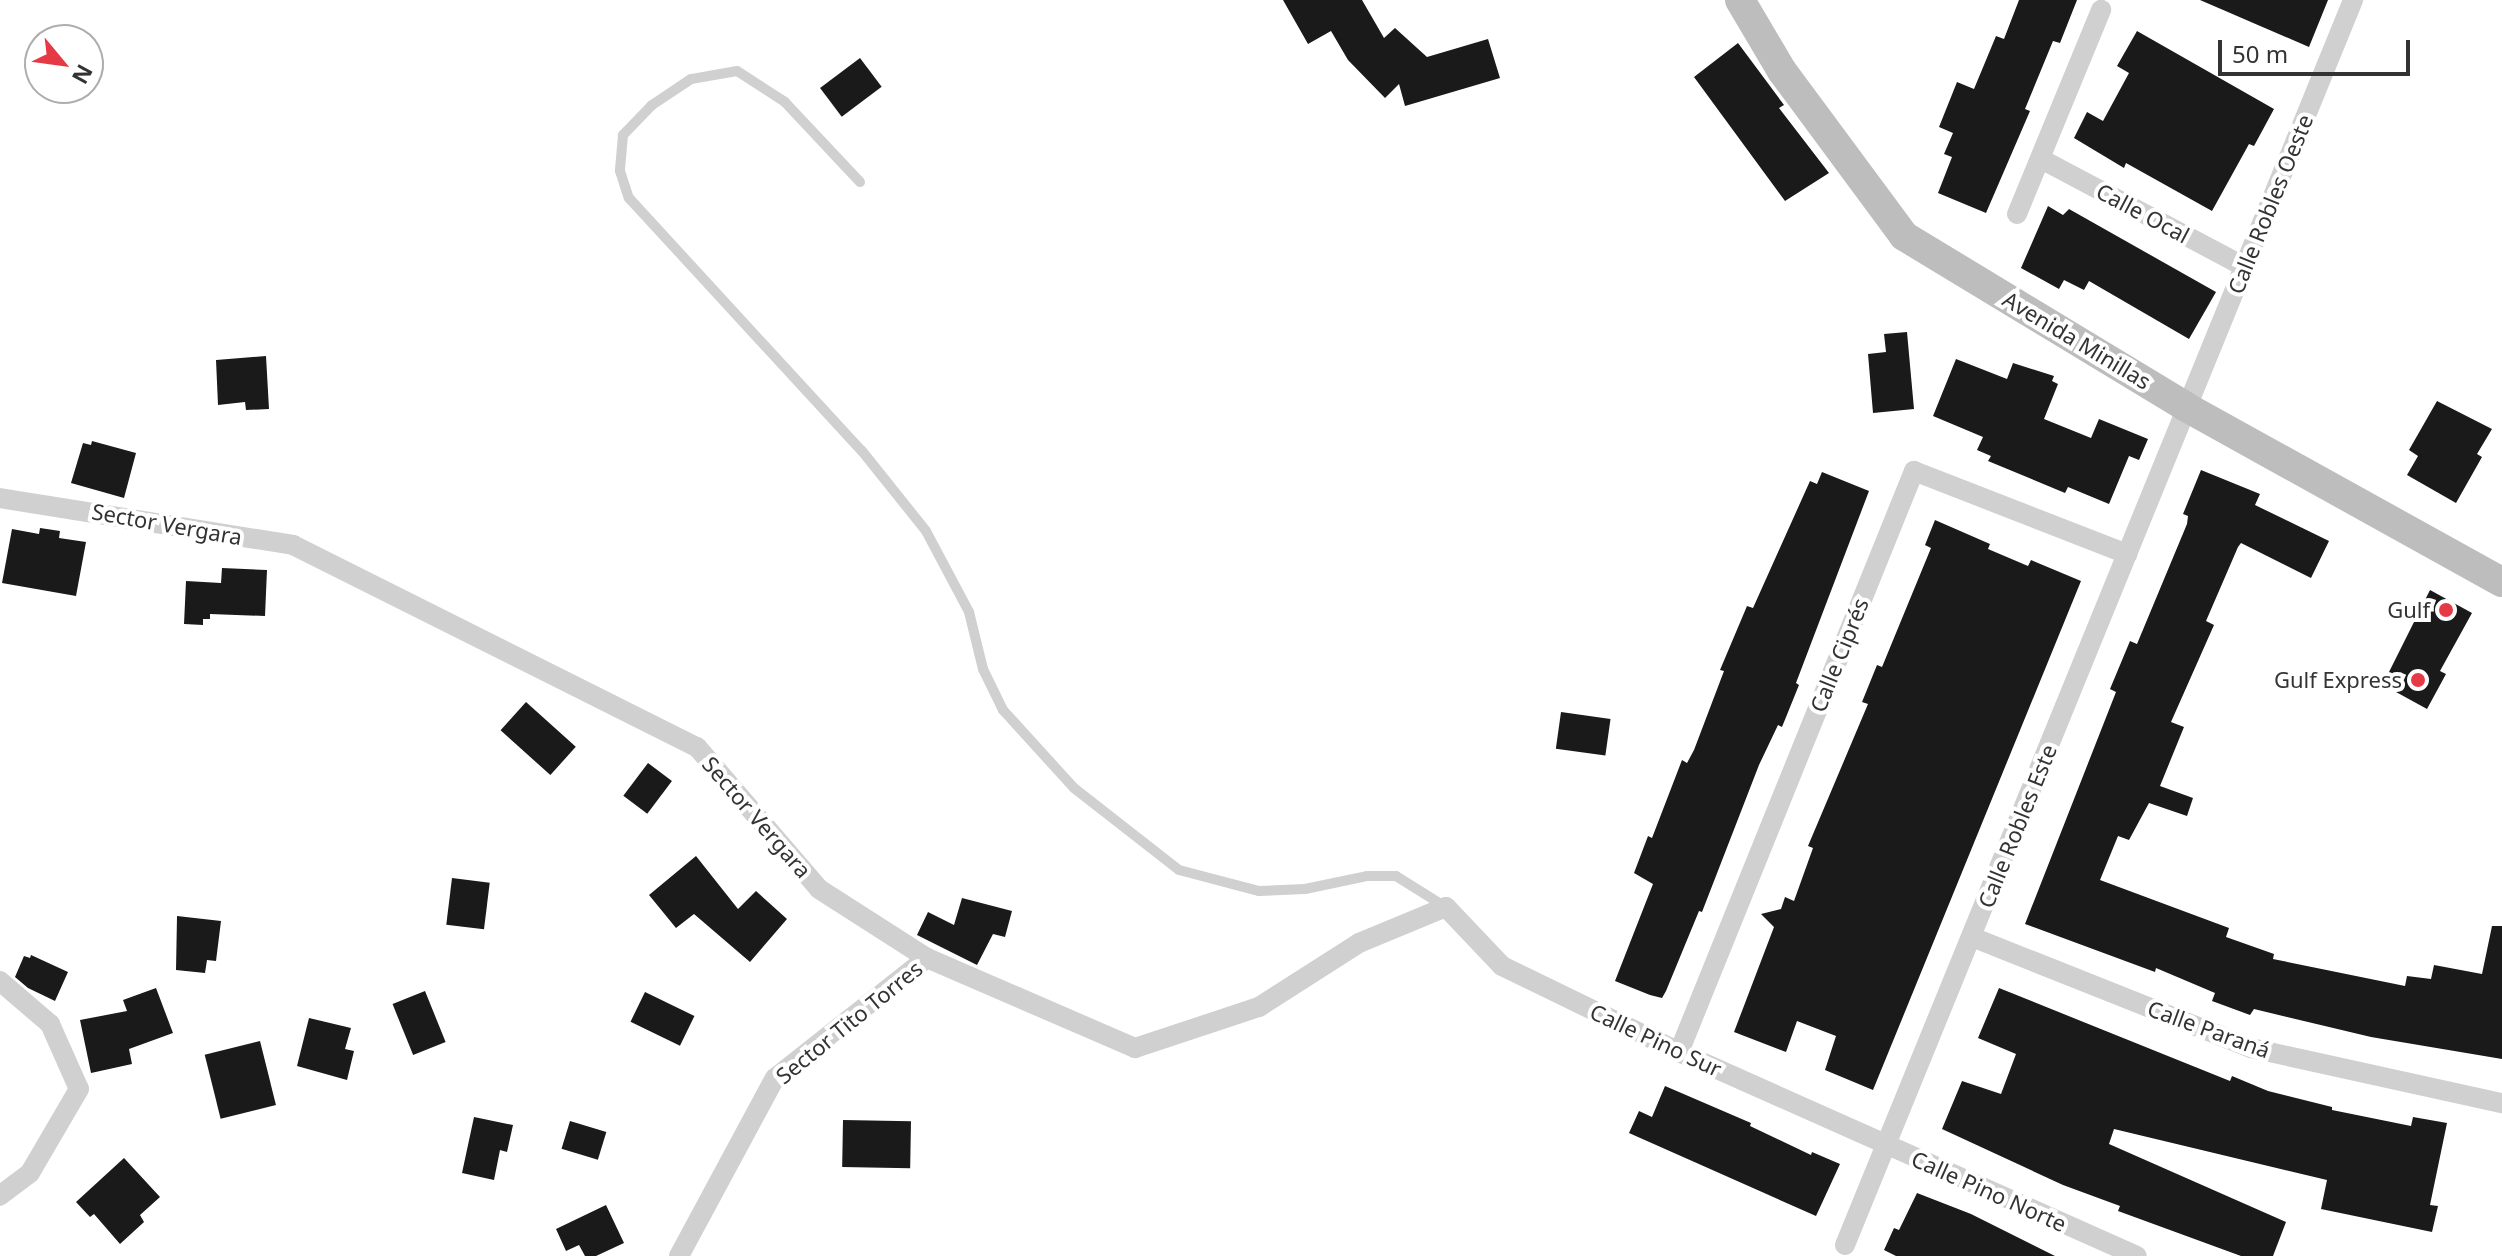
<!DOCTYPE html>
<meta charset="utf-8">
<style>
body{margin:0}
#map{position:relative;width:2502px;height:1256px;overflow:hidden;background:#fff;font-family:"Noto Sans",sans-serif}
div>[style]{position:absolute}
.building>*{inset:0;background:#1a1a1a;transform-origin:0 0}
.lane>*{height:10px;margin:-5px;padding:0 5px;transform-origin:5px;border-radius:5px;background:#d0d0d0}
.street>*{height:20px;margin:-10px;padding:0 10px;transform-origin:10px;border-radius:10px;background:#d0d0d0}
.secondary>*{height:30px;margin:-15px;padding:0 15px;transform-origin:15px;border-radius:15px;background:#bdbdbd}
.dots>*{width:22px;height:22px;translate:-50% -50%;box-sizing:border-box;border:4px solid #fff;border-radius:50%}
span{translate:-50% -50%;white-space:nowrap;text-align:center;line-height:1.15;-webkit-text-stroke:8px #fff;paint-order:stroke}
.street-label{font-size:22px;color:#333}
.poi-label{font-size:22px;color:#333}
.right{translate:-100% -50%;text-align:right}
.north{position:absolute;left:24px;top:24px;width:80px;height:80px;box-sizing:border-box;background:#fff;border:2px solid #adadad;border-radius:50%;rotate:119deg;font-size:22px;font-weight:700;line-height:32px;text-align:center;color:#333}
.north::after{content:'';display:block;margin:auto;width:28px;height:36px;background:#e63946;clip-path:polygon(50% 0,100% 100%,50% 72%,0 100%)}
.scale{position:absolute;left:2218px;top:40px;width:192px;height:36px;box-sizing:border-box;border:4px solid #333;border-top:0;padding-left:10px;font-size:24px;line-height:28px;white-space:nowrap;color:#333;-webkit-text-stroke:6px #fff;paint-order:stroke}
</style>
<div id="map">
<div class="building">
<i style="clip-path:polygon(1283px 0,1362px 0,1384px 38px,1395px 28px,1427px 57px,1488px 39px,1500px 78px,1405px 106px,1399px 84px,1385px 98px,1348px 60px,1331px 31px,1308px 44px)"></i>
<i style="clip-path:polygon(2019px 0,2077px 0,2060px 43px,2053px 41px,2025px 109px,2030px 111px,1986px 213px,1938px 193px,1952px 157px,1944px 154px,1953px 133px,1939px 127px,1957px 82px,1974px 89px,1996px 36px,2004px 39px)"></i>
<i style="clip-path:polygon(2200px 0,2328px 0,2309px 47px)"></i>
<i style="clip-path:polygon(2137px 31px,2274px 109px,2254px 146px,2249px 144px,2212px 211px,2126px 163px,2124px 168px,2074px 138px,2087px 112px,2103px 121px,2129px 73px,2117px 66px)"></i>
<i style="clip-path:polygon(1738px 43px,1784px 105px,1779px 108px,1829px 173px,1785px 201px,1694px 77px)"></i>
<i style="left:860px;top:58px;width:36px;height:50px;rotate:53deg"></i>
<i style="clip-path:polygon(2048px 206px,2063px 215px,2069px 209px,2216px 292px,2189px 339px,2089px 281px,2084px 290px,2064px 280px,2059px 289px,2021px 268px)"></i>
<i style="clip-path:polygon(1907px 332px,1914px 409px,1873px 413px,1868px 354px,1886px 352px,1884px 334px)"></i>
<i style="clip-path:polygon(266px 356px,269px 409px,246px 410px,245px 402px,218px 405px,216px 360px)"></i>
<i style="clip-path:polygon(1956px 359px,2007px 379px,2013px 363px,2054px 376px,2052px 381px,2058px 384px,2044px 419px,2091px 438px,2099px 419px,2148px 439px,2139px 460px,2129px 456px,2109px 504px,2068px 487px,2065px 493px,1988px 461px,1991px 456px,1977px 450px,1983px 437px,1933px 416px)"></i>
<i style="clip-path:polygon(2437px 401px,2492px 429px,2477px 454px,2482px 457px,2456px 503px,2407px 475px,2418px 456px,2409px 450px)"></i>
<i style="clip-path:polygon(92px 441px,136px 453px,124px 498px,71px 483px,83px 443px,91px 445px)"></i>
<i style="clip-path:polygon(2201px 470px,2260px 494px,2255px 505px,2329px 541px,2311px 578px,2241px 543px,2238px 547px,2206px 621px,2214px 625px,2171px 722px,2184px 727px,2160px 786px,2193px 798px,2187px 816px,2149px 803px,2129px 840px,2118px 836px,2100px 880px,2229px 928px,2226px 937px,2274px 954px,2273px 959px,2405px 986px,2407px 976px,2431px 979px,2434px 965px,2482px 974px,2492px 926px,2502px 926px,2502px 1059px,2371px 1037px,2254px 1009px,2250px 1015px,2212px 1001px,2215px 993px,2156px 968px,2155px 972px,2025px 924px,2116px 692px,2110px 689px,2130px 641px,2137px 644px,2187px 524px,2188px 516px,2183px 514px)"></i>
<i style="clip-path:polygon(1822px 472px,1869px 491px,1796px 683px,1799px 685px,1782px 727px,1778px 725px,1759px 765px,1702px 912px,1699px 911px,1666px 991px,1662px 998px,1650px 995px,1615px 981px,1653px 884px,1634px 873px,1648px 836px,1652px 838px,1682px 760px,1687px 763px,1694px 750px,1724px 671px,1720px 670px,1747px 606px,1753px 608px,1810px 481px,1817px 484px)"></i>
<i style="clip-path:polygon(1935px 520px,1990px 544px,1988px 549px,2028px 566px,2031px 560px,2081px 581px,1873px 1090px,1825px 1070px,1836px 1036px,1797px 1021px,1786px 1052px,1734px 1032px,1774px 927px,1761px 914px,1781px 909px,1785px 897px,1794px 901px,1813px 848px,1808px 846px,1868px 704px,1862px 702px,1877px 665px,1882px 667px,1931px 548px,1925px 545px)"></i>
<i style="clip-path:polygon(40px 528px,60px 531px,59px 538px,86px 542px,76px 596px,2px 583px,12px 529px,39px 534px)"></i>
<i style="clip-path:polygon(222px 568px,267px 570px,265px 616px,210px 614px,210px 619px,203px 619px,203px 625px,184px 624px,186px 581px,221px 583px)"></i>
<i style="clip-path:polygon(2430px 590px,2472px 613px,2440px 671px,2446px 674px,2427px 709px,2396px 692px,2401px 684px,2387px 676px)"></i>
<i style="left:526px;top:702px;width:67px;height:38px;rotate:42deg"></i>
<i style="left:1561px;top:712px;width:50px;height:37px;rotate:8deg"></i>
<i style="left:648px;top:763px;width:30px;height:41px;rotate:37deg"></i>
<i style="clip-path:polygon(696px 856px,738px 909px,756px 891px,787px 919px,750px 962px,694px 914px,676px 928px,649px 895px)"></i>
<i style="left:452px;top:878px;width:38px;height:47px;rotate:7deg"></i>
<i style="clip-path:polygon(962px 898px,1012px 911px,1005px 937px,993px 934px,977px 965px,917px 935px,928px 912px,954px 925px)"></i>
<i style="clip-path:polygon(177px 916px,221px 921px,216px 961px,207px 960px,205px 973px,176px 970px)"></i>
<i style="clip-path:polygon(31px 955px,68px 972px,55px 1001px,28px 988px,15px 977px,24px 956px,30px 958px)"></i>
<i style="clip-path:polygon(156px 988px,173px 1033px,129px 1049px,132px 1064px,91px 1073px,80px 1020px,127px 1011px,123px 1000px)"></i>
<i style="clip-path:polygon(1999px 988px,2230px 1081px,2232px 1076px,2268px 1091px,2332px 1107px,2332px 1110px,2411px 1126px,2413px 1117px,2447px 1123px,2430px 1205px,2438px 1206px,2432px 1232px,2321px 1209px,2327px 1180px,2114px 1129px,2109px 1144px,2286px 1222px,2273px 1256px,2241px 1256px,2118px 1211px,2120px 1206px,2063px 1185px,1942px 1129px,1962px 1081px,2001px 1094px,2016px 1054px,1978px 1038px)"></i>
<i style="left:425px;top:991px;width:55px;height:35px;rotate:68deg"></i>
<i style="left:645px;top:992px;width:55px;height:33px;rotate:26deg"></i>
<i style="clip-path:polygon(309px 1018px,351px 1028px,345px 1049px,354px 1051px,347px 1080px,297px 1066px)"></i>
<i style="left:260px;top:1041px;width:66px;height:57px;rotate:76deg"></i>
<i style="clip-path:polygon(1665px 1086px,1751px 1123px,1750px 1126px,1811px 1155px,1812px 1152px,1840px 1164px,1816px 1216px,1629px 1133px,1639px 1111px,1652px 1117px)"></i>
<i style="clip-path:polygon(474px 1117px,513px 1125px,507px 1152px,500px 1150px,494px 1180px,462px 1173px)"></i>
<i style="left:843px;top:1120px;width:68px;height:47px;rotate:1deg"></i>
<i style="left:570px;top:1121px;width:38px;height:29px;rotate:17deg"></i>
<i style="clip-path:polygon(124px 1158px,160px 1197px,140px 1215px,144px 1222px,120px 1244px,94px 1214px,90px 1217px,76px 1202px)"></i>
<i style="clip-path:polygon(1917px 1193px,1971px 1214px,2055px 1256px,1896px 1256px,1884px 1250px,1894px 1228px,1899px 1230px)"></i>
<i style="clip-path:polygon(606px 1205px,624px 1243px,596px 1256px,585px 1256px,579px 1245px,566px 1251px,556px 1229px)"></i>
</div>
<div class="lane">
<i style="left:860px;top:182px;width:110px;rotate:-133.2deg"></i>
<i style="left:785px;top:102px;width:57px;rotate:-147.1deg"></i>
<i style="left:737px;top:71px;width:47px;rotate:170.1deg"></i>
<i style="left:691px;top:79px;width:47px;rotate:146.3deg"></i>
<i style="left:652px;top:105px;width:42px;rotate:134deg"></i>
<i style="left:623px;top:135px;width:36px;rotate:95deg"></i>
<i style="left:620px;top:171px;width:28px;rotate:72deg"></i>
<i style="left:629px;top:198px;width:344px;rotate:47.4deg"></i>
<i style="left:862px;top:451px;width:102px;rotate:51.3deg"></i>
<i style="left:926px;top:531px;width:92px;rotate:62deg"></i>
<i style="left:969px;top:612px;width:59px;rotate:76.2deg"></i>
<i style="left:983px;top:669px;width:46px;rotate:64deg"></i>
<i style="left:1003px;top:710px;width:105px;rotate:47.7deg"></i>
<i style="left:1074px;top:788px;width:133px;rotate:38deg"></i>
<i style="left:1179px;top:870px;width:83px;rotate:14.7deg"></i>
<i style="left:1259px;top:891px;width:46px;rotate:-2.5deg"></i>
<i style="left:1305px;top:889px;width:63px;rotate:-11.8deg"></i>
<i style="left:1367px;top:876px;width:29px"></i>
<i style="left:1396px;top:876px;width:57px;rotate:32deg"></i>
</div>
<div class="street">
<i style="left:2041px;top:159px;width:231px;rotate:27.9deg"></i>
<i style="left:2017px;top:214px;width:221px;rotate:-67.6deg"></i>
<i style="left:0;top:498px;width:297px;rotate:9.1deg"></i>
<i style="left:293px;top:545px;width:452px;rotate:26.6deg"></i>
<i style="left:697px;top:747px;width:187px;rotate:49.3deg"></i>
<i style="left:819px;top:889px;width:128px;rotate:32.6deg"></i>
<i style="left:927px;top:958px;width:227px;rotate:23.4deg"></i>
<i style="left:1135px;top:1048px;width:131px;rotate:-18.3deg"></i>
<i style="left:1259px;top:1007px;width:119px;rotate:-32.6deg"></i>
<i style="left:1359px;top:943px;width:94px;rotate:-22.5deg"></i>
<i style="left:1446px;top:907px;width:81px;rotate:46.5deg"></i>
<i style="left:1502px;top:966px;width:197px;rotate:25.9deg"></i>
<i style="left:1679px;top:1052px;width:501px;rotate:24.01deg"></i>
<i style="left:1972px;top:937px;width:300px;rotate:21.7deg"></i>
<i style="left:2251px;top:1048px;width:257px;rotate:12.4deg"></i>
<i style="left:0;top:981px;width:66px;rotate:40.7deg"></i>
<i style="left:50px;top:1024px;width:71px;rotate:66deg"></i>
<i style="left:79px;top:1089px;width:97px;rotate:120.3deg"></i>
<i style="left:30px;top:1173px;width:38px;rotate:143deg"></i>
<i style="left:1679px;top:1052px;width:627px;rotate:-67.98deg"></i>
<i style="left:1914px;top:471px;width:229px;rotate:21.3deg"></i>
<i style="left:1845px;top:1245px;width:1345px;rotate:-67.8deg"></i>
<i style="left:679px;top:1256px;width:202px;rotate:-61.7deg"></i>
<i style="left:775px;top:1078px;width:194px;rotate:-38.3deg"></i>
</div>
<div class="secondary">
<i style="left:1740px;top:0;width:82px;rotate:59.4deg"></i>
<i style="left:1782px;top:71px;width:205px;rotate:53.5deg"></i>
<i style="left:1904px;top:236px;width:330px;rotate:31.2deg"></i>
<i style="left:2186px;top:407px;width:361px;rotate:29deg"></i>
</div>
<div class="dots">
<i style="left:2446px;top:610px;background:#e63946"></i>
<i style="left:2418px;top:680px;background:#e63946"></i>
</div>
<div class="street-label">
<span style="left:2270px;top:204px;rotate:-68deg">Calle Robles Oeste</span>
<span style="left:2143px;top:213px;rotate:28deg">Calle Ocal</span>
<span style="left:2077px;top:340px;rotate:31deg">Avenida Minillas</span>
<span style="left:167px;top:524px;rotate:10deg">Sector Vergara</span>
<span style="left:1839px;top:655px;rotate:-68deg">Calle Ciprés</span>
<span style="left:757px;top:817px;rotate:49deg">Sector Vergara</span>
<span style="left:2017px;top:826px;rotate:-68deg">Calle Robles Este</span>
<span style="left:849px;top:1022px;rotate:-39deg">Sector Tito Torres</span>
<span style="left:2209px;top:1029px;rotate:20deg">Calle Paraná</span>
<span style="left:1656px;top:1040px;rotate:25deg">Calle Pino Sur</span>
<span style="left:1989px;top:1191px;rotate:24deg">Calle Pino Norte</span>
</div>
<div class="poi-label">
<span class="right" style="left:2430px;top:610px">Gulf</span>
<span class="right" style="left:2402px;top:680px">Gulf Express</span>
</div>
<div class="north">N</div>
<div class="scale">50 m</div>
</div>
